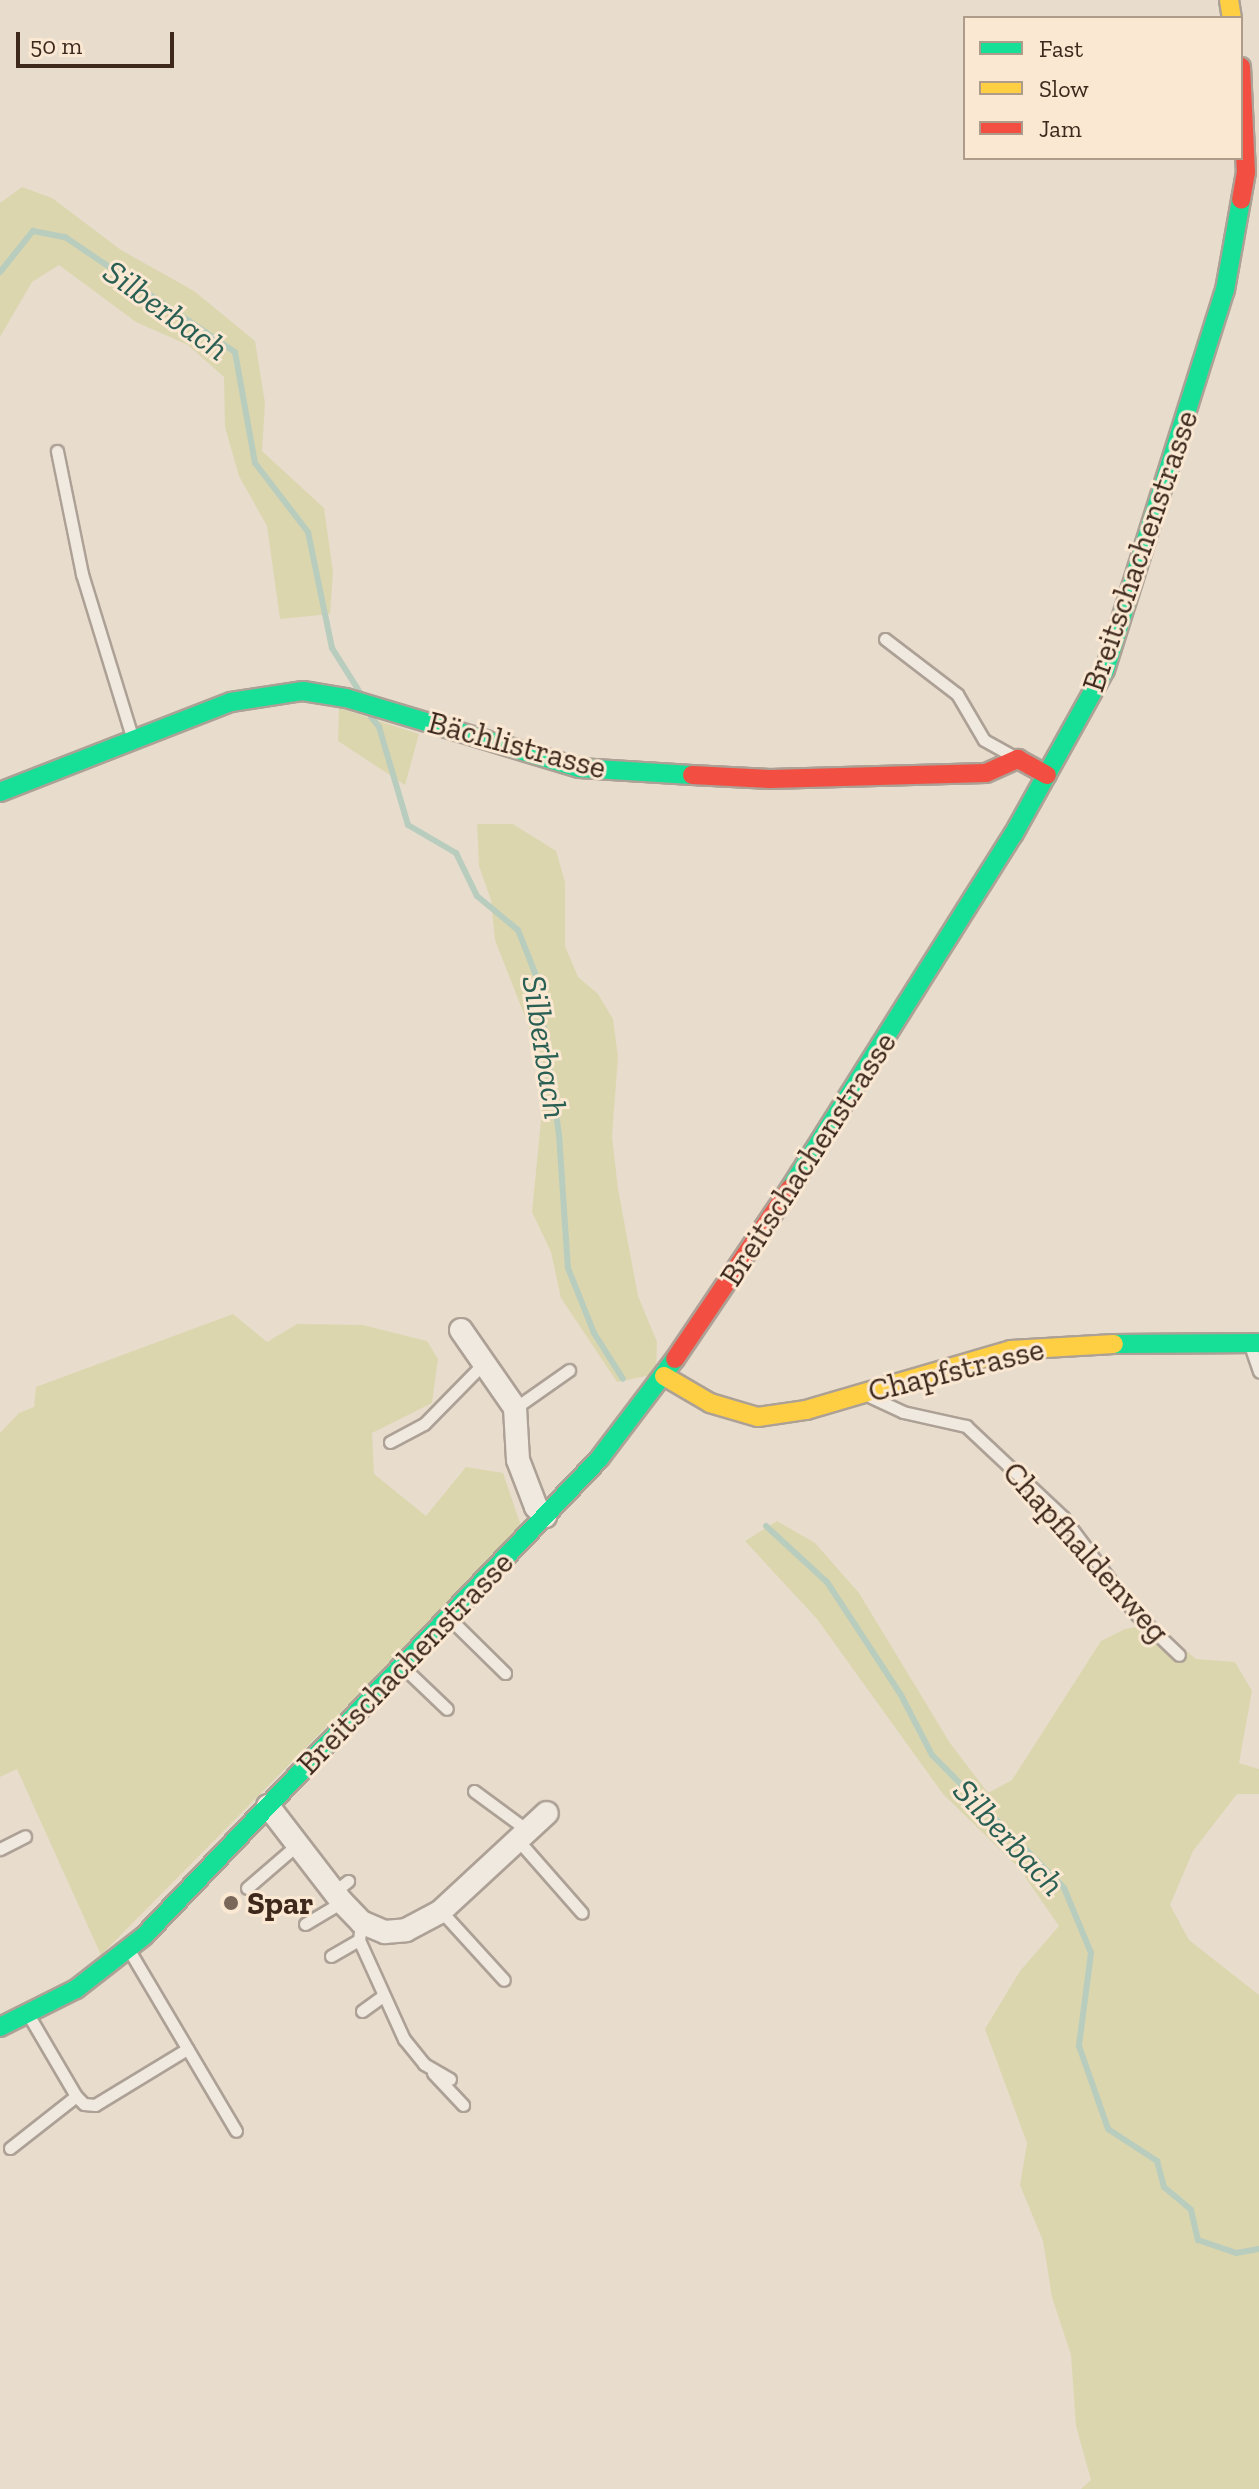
<!DOCTYPE html>
<meta charset="utf-8">
<style>
body{margin:0}
#map{position:relative;width:1259px;height:2489px;overflow:hidden;background:#e8dccd;font-family:"Zilla Slab",serif}
div>[style]{position:absolute}
.green>*{inset:0;background:#dcd6ae}
.stream>*{height:6px;margin:-3px;padding:0 3px;transform-origin:3px;border-radius:3px;background:#b9cdbe}
.roads{filter:drop-shadow(2px 0 #ada196) drop-shadow(-2px 0 #ada196) drop-shadow(0 2px #ada196) drop-shadow(0 -2px #ada196)}
.lane>*{height:11px;margin:-5.5px;padding:0 5.5px;transform-origin:5.5px;border-radius:5.5px;background:#f0e9e0}
.street>*{height:22px;margin:-11px;padding:0 11px;transform-origin:11px;border-radius:11px;background:#f0e9e0}
.fast>*{height:18px;margin:-9px;padding:0 9px;transform-origin:9px;border-radius:9px;background:#16e098}
.slow>*{height:18px;margin:-9px;padding:0 9px;transform-origin:9px;border-radius:9px;background:#ffcf43}
.jam>*{height:18px;margin:-9px;padding:0 9px;transform-origin:9px;border-radius:9px;background:#f24e42}
.dots>*{width:22px;height:22px;translate:-50% -50%;box-sizing:border-box;border:4px solid #fae8d3;border-radius:50%}
span{translate:-50% -50%;white-space:nowrap;text-align:center;line-height:1.15;-webkit-text-stroke:6px #fae8d3;paint-order:stroke}
.street-label{font-size:32px;color:#3e281c}
.poi-label{font-size:32px;color:#3e281c;font-weight:700}
.left{translate:0 -50%;text-align:left}
.water-label{font-size:34px;color:#2a5f54;font-style:italic}
.legend{position:absolute;left:963px;top:16px;width:280px;height:144px;box-sizing:border-box;background:#fae8d3;border:2px solid #af9b8a;margin:0;padding:10px 14px;list-style:none;font-size:24px;color:#3e281c}
.legend li{display:flex;align-items:center;gap:16px;height:40px}
.legend b{width:40px;border:2px solid #af9b8a}
.scale{position:absolute;left:16px;top:32px;width:158px;height:36px;box-sizing:border-box;border:4px solid #3e281c;border-top:0;padding-left:10px;font-size:24px;line-height:28px;white-space:nowrap;color:#3e281c;-webkit-text-stroke:6px #fae8d3;paint-order:stroke}
</style>
<div id="map">
<div class="green">
<i style="clip-path:polygon(22px 187px,52px 198px,121px 250px,194px 291px,255px 341px,265px 403px,262px 451px,324px 508px,333px 572px,330px 614px,280px 619px,267px 526px,239px 476px,225px 427px,224px 377px,188px 345px,136px 322px,59px 265px,32px 282px,0 337px,0 203px)"></i>
<i style="clip-path:polygon(339px 708px,419px 734px,405px 785px,338px 741px)"></i>
<i style="clip-path:polygon(477px 824px,513px 824px,556px 851px,565px 882px,565px 946px,578px 977px,598px 994px,613px 1019px,618px 1057px,612px 1136px,618px 1189px,638px 1296px,657px 1342px,656px 1374px,617px 1382px,561px 1298px,551px 1252px,532px 1212px,546px 1070px,495px 940px,491px 900px,479px 866px)"></i>
<i style="clip-path:polygon(233px 1314px,267px 1342px,297px 1324px,363px 1325px,427px 1341px,438px 1359px,432px 1403px,372px 1433px,374px 1474px,426px 1516px,466px 1467px,503px 1473px,522px 1529px,101px 1955px,17px 1769px,0 1777px,0 1433px,19px 1413px,34px 1407px,36px 1387px)"></i>
<i style="clip-path:polygon(777px 1521px,815px 1543px,859px 1593px,950px 1743px,988px 1793px,1012px 1780px,1101px 1641px,1125px 1629px,1153px 1624px,1196px 1659px,1235px 1662px,1252px 1691px,1239px 1763px,1259px 1769px,1259px 1794px,1237px 1794px,1193px 1851px,1170px 1905px,1189px 1940px,1259px 1995px,1259px 2489px,1081px 2489px,1091px 2480px,1076px 2426px,1071px 2355px,1052px 2297px,1043px 2241px,1020px 2185px,1027px 2143px,985px 2029px,1020px 1971px,1059px 1926px,1019px 1868px,943px 1794px,817px 1619px,745px 1541px)"></i>
</div>
<div class="stream">
<i style="left:0;top:272px;width:53px;rotate:-51.2deg"></i>
<i style="left:33px;top:231px;width:33px;rotate:11deg"></i>
<i style="left:65px;top:237px;width:205px;rotate:34.1deg"></i>
<i style="left:235px;top:352px;width:113px;rotate:79.8deg"></i>
<i style="left:255px;top:463px;width:87px;rotate:52.5deg"></i>
<i style="left:308px;top:532px;width:118px;rotate:78.3deg"></i>
<i style="left:332px;top:648px;width:51px;rotate:57.9deg"></i>
<i style="left:371px;top:717px;width:13px;rotate:51deg"></i>
<i style="left:379px;top:727px;width:102px;rotate:73.5deg"></i>
<i style="left:408px;top:825px;width:56px;rotate:30.3deg"></i>
<i style="left:456px;top:853px;width:48px;rotate:64deg"></i>
<i style="left:477px;top:896px;width:53px;rotate:39.7deg"></i>
<i style="left:518px;top:930px;width:52px;rotate:68.4deg"></i>
<i style="left:537px;top:978px;width:158px;rotate:82deg"></i>
<i style="left:559px;top:1134px;width:134px;rotate:86.2deg"></i>
<i style="left:568px;top:1268px;width:70px;rotate:68.2deg"></i>
<i style="left:594px;top:1333px;width:54px;rotate:57.8deg"></i>
<i style="left:766px;top:1526px;width:83px;rotate:42.6deg"></i>
<i style="left:827px;top:1582px;width:135px;rotate:56.8deg"></i>
<i style="left:901px;top:1695px;width:68px;rotate:62.7deg"></i>
<i style="left:932px;top:1755px;width:187px;rotate:45.2deg"></i>
<i style="left:1064px;top:1888px;width:70px;rotate:67.4deg"></i>
<i style="left:1091px;top:1953px;width:94px;rotate:97.4deg"></i>
<i style="left:1079px;top:2046px;width:88px;rotate:70.7deg"></i>
<i style="left:1108px;top:2129px;width:59px;rotate:33.1deg"></i>
<i style="left:1157px;top:2161px;width:27px;rotate:75deg"></i>
<i style="left:1164px;top:2187px;width:35px;rotate:40deg"></i>
<i style="left:1191px;top:2210px;width:31px;rotate:77deg"></i>
<i style="left:1198px;top:2240px;width:40px;rotate:18.9deg"></i>
<i style="left:1236px;top:2253px;width:23px;rotate:-10deg"></i>
</div>
<div class="roads">
<div class="lane">
<i style="left:57px;top:451px;width:126px;rotate:78.5deg"></i>
<i style="left:82px;top:574px;width:174px;rotate:72.9deg"></i>
<i style="left:885px;top:639px;width:91px;rotate:37.4deg"></i>
<i style="left:957px;top:694px;width:53px;rotate:59.6deg"></i>
<i style="left:984px;top:740px;width:35px;rotate:29deg"></i>
<i style="left:1250px;top:1345px;width:28px;rotate:71deg"></i>
<i style="left:871px;top:1397px;width:35px;rotate:25deg"></i>
<i style="left:903px;top:1412px;width:65px;rotate:12.5deg"></i>
<i style="left:966px;top:1426px;width:133px;rotate:43.2deg"></i>
<i style="left:1063px;top:1517px;width:119px;rotate:53.2deg"></i>
<i style="left:1134px;top:1612px;width:62px;rotate:43.7deg"></i>
<i style="left:515px;top:1408px;width:66px;rotate:-35.1deg"></i>
<i style="left:390px;top:1442px;width:38px;rotate:-28deg"></i>
<i style="left:424px;top:1424px;width:87px;rotate:-45.5deg"></i>
<i style="left:448px;top:1617px;width:80px;rotate:44.5deg"></i>
<i style="left:404px;top:1668px;width:59px;rotate:43.6deg"></i>
<i style="left:474px;top:1791px;width:66px;rotate:36.3deg"></i>
<i style="left:517px;top:1839px;width:98px;rotate:48.7deg"></i>
<i style="left:0;top:1849px;width:28px;rotate:-27deg"></i>
<i style="left:247px;top:1888px;width:67px;rotate:-40.8deg"></i>
<i style="left:334px;top:1892px;width:18px;rotate:-38deg"></i>
<i style="left:441px;top:1911px;width:93px;rotate:47.6deg"></i>
<i style="left:361px;top:1922px;width:18px;rotate:96deg"></i>
<i style="left:359px;top:1940px;width:109px;rotate:65.6deg"></i>
<i style="left:404px;top:2039px;width:32px;rotate:51deg"></i>
<i style="left:424px;top:2064px;width:30px;rotate:30deg"></i>
<i style="left:305px;top:1924px;width:43px;rotate:-30.7deg"></i>
<i style="left:129px;top:1950px;width:210px;rotate:59.4deg"></i>
<i style="left:331px;top:1956px;width:32px;rotate:-30deg"></i>
<i style="left:362px;top:2011px;width:26px;rotate:-36deg"></i>
<i style="left:433px;top:2073px;width:44px;rotate:46.8deg"></i>
<i style="left:76px;top:2096px;width:11px;rotate:45deg"></i>
<i style="left:84px;top:2104px;width:11px;rotate:5deg"></i>
<i style="left:95px;top:2105px;width:108px;rotate:-31.3deg"></i>
<i style="left:10px;top:2148px;width:84px;rotate:-38.2deg"></i>
<i style="left:76px;top:2096px;width:93px;rotate:-120.4deg"></i>
</div>
<div class="street">
<i style="left:461px;top:1330px;width:95px;rotate:55.3deg"></i>
<i style="left:515px;top:1408px;width:52px;rotate:86.7deg"></i>
<i style="left:518px;top:1460px;width:50px;rotate:69deg"></i>
<i style="left:536px;top:1507px;width:13px;rotate:45deg"></i>
<i style="left:268px;top:1806px;width:121px;rotate:52.4deg"></i>
<i style="left:342px;top:1902px;width:28px;rotate:46deg"></i>
<i style="left:361px;top:1922px;width:26px;rotate:23deg"></i>
<i style="left:385px;top:1932px;width:21px;rotate:-5deg"></i>
<i style="left:406px;top:1930px;width:40px;rotate:-28deg"></i>
<i style="left:441px;top:1911px;width:144px;rotate:-42.8deg"></i>
</div>
<div class="fast">
<i style="left:0;top:792px;width:248px;rotate:-21.3deg"></i>
<i style="left:231px;top:702px;width:73px;rotate:-8.7deg"></i>
<i style="left:303px;top:691px;width:44px;rotate:9.2deg"></i>
<i style="left:346px;top:698px;width:243px;rotate:16.7deg"></i>
<i style="left:579px;top:768px;width:113px;rotate:3.5deg"></i>
<i style="left:791px;top:1187px;width:416px;rotate:-57.8deg"></i>
<i style="left:1013px;top:835px;width:189px;rotate:-60.9deg"></i>
<i style="left:1105px;top:670px;width:398px;rotate:-72.5deg"></i>
<i style="left:1225px;top:290px;width:91px;rotate:-79.9deg"></i>
<i style="left:1114px;top:1344px;width:145px;rotate:-0.4deg"></i>
<i style="left:0;top:2027px;width:85px;rotate:-26.6deg"></i>
<i style="left:76px;top:1989px;width:86px;rotate:-37.9deg"></i>
<i style="left:144px;top:1936px;width:659px;rotate:-46.35deg"></i>
<i style="left:599px;top:1459px;width:126px;rotate:-52.8deg"></i>
</div>
<div class="slow">
<i style="left:1229px;top:0;width:18px;rotate:81deg"></i>
<i style="left:664px;top:1376px;width:53px;rotate:30.4deg"></i>
<i style="left:710px;top:1403px;width:50px;rotate:16.3deg"></i>
<i style="left:758px;top:1417px;width:49px;rotate:-8.3deg"></i>
<i style="left:806px;top:1410px;width:214px;rotate:-16.3deg"></i>
<i style="left:1011px;top:1350px;width:103px;rotate:-3.3deg"></i>
</div>
<div class="jam">
<i style="left:1241px;top:67px;width:105px;rotate:87.3deg"></i>
<i style="left:1246px;top:172px;width:28px;rotate:100deg"></i>
<i style="left:692px;top:775px;width:78px;rotate:2.9deg"></i>
<i style="left:770px;top:779px;width:216px;rotate:-1.6deg"></i>
<i style="left:986px;top:773px;width:35px;rotate:-24deg"></i>
<i style="left:1018px;top:759px;width:33px;rotate:29deg"></i>
<i style="left:675px;top:1359px;width:207px;rotate:-56deg"></i>
</div>
</div>
<div class="dots">
<i style="left:231px;top:1903px;background:#7a675a"></i>
</div>
<div class="street-label">
<span style="left:1140px;top:551px;rotate:-71deg">Breitschachenstrasse</span>
<span style="left:517px;top:745px;rotate:15deg">Bächlistrasse</span>
<span style="left:808px;top:1159px;rotate:-57deg">Breitschachenstrasse</span>
<span style="left:956px;top:1370px;rotate:-14deg">Chapfstrasse</span>
<span style="left:1086px;top:1552px;rotate:48deg">Chapfhaldenweg</span>
<span style="left:405px;top:1663px;rotate:-46deg">Breitschachenstrasse</span>
</div>
<div class="poi-label">
<span class="left" style="left:247px;top:1903px">Spar</span>
</div>
<div class="water-label">
<span style="left:166px;top:310px;rotate:36deg">Silberbach</span>
<span style="left:545px;top:1047px;rotate:81deg">Silberbach</span>
<span style="left:1009px;top:1837px;rotate:47deg">Silberbach</span>
</div>
<ul class="legend">
<li><b style="height:10px;background:#16e098"></b>Fast</li>
<li><b style="height:10px;background:#ffcf43"></b>Slow</li>
<li><b style="height:10px;background:#f24e42"></b>Jam</li>
</ul>
<div class="scale">50 m</div>
</div>
